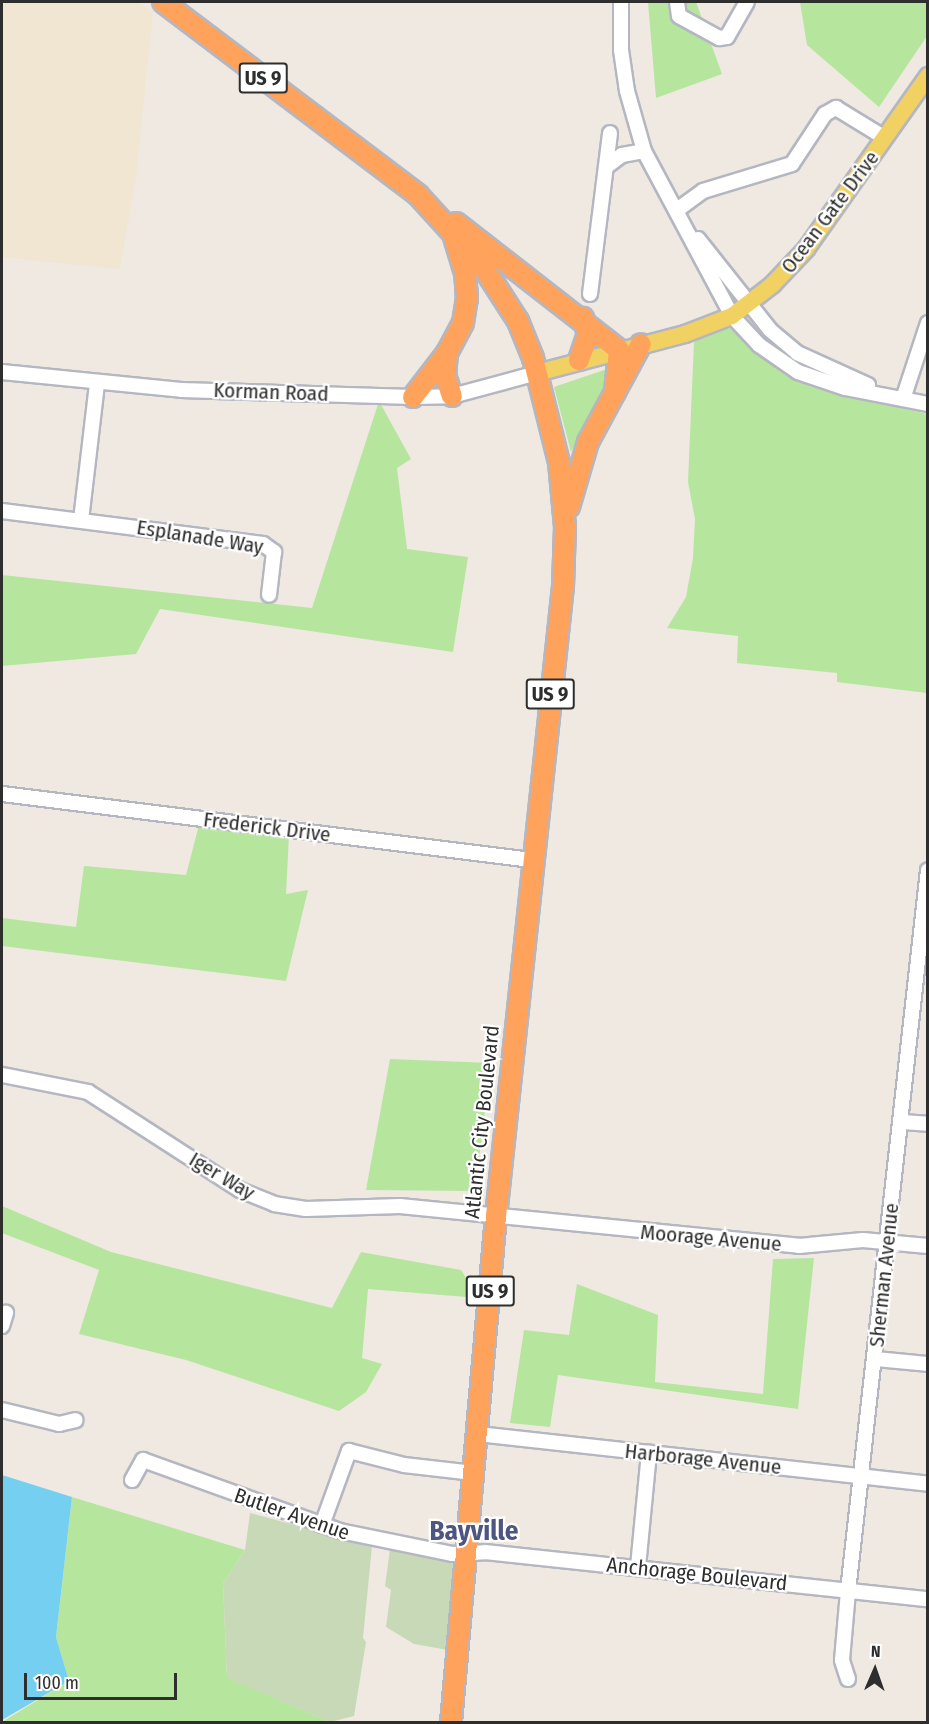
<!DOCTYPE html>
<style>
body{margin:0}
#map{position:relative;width:929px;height:1724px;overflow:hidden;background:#efe9e1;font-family:"Fira Sans Condensed",sans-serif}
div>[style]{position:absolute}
.education>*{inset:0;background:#f0e6d1}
.green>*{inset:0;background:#b6e59e}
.cemetery>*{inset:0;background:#c8d9b8}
.water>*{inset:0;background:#75cff0}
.roads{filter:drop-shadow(2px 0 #b4b7c1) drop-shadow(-2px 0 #b4b7c1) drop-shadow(0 2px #b4b7c1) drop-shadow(0 -2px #b4b7c1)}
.minor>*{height:14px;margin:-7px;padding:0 7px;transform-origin:7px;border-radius:7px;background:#fff}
.major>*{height:16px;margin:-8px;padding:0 8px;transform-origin:8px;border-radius:8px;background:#f2d163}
.highway>*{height:20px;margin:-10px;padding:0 10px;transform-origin:10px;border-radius:10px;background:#ffa35c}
span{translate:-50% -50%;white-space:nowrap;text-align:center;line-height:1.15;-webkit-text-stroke:4.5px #fff;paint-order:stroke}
.shield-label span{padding:2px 4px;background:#fff;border:2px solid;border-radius:4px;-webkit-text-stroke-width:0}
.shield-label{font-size:20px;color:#2e2e2e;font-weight:700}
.street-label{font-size:21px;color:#2e2e2e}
.district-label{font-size:27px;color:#4d5680;font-weight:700}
.frame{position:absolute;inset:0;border:3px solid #2e2e2e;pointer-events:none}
.north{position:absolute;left:845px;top:1640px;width:60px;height:60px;-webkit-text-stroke:4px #fff;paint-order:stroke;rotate:2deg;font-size:16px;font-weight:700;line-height:24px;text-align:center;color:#2e2e2e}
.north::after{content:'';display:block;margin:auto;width:21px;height:27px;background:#2e2e2e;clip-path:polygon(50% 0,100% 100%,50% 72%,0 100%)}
.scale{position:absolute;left:24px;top:1673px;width:153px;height:27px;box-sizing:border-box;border:3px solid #2e2e2e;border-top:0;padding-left:8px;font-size:18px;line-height:21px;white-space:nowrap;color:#2e2e2e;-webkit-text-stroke:4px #fff;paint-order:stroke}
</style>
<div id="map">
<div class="education">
<i style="clip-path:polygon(2px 2px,139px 2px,153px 13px,136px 176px,120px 269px,2px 257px)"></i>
</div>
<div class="green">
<i style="clip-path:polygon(648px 2px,696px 2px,722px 74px,656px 98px)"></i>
<i style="clip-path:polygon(800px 2px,927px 2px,927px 36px,879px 107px,807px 45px)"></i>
<i style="clip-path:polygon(722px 327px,737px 330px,776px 367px,809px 386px,927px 414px,927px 693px,837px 682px,837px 673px,737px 663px,738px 636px,667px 628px,686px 597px,693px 558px,695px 519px,688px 482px,694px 342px)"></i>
<i style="clip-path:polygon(610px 368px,609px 383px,571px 452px,554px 387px)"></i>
<i style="clip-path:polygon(379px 401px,411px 459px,397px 468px,407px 549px,468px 557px,453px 652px,160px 609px,136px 654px,2px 666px,2px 575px,312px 608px)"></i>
<i style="clip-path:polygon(199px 825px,289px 835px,286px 894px,308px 890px,286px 981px,2px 946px,2px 918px,76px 927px,84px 866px,186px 875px)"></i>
<i style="clip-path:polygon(390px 1059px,491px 1063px,475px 1191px,366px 1190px)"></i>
<i style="clip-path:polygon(2px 1206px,111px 1252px,332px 1308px,361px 1252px,461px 1270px,479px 1298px,368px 1289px,362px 1358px,382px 1364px,366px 1392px,339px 1411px,186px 1360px,79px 1334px,99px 1270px,2px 1233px)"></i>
<i style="clip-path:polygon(814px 1258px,798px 1409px,558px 1375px,550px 1427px,510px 1423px,524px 1330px,569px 1335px,577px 1284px,658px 1315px,655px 1382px,763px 1394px,773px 1259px)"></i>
<i style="clip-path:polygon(72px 1497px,245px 1550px,223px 1584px,227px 1677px,330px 1722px,2px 1722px,69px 1681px,56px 1637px)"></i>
</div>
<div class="cemetery">
<i style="clip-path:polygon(250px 1513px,372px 1546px,363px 1638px,366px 1642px,354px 1716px,330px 1722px,227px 1678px,223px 1584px,245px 1550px)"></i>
<i style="clip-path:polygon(390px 1549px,450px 1559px,457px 1565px,448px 1650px,414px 1644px,386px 1627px,391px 1590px,385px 1586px)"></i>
</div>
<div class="water">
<i style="clip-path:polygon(2px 1475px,72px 1497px,56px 1637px,69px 1681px,2px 1720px)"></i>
</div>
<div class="roads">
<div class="minor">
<i style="left:621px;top:2px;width:48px;rotate:90deg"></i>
<i style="left:621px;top:50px;width:41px;rotate:81.7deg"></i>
<i style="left:627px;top:91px;width:62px;rotate:74.2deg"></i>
<i style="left:644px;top:151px;width:187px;rotate:61.9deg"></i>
<i style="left:732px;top:316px;width:40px;rotate:47deg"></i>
<i style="left:759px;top:345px;width:47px;rotate:34.7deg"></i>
<i style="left:798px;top:372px;width:50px;rotate:18.8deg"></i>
<i style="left:845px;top:388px;width:85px;rotate:10.9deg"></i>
<i style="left:677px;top:2px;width:14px;rotate:82deg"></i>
<i style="left:679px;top:16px;width:46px;rotate:28.8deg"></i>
<i style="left:719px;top:38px;width:8px;rotate:-7deg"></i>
<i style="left:727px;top:37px;width:40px;rotate:-60.3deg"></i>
<i style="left:606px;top:167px;width:20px;rotate:-37deg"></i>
<i style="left:622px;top:155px;width:22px;rotate:-10deg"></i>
<i style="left:677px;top:210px;width:32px;rotate:-36deg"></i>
<i style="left:703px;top:191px;width:93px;rotate:-16.9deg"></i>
<i style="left:792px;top:164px;width:60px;rotate:-56.6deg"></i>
<i style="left:825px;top:114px;width:13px;rotate:-29deg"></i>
<i style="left:836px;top:108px;width:57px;rotate:31.5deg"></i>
<i style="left:698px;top:239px;width:116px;rotate:51.6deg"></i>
<i style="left:770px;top:330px;width:35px;rotate:40deg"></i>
<i style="left:797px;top:353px;width:78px;rotate:24.3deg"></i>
<i style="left:590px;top:294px;width:162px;rotate:-82.9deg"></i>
<i style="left:2px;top:372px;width:180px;rotate:5.7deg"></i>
<i style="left:181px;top:390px;width:232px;rotate:1.7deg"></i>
<i style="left:413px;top:397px;width:39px;rotate:-1deg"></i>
<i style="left:452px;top:396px;width:88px;rotate:-15.1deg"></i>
<i style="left:903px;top:399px;width:80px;rotate:-71.8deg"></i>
<i style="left:2px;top:511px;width:263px;rotate:7.2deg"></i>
<i style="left:263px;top:544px;width:14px;rotate:36deg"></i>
<i style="left:274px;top:552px;width:43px;rotate:96.6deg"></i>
<i style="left:81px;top:520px;width:138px;rotate:-83.3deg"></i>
<i style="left:2px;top:794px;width:534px;rotate:7.1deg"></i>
<i style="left:2px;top:1075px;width:88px;rotate:11.2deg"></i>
<i style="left:88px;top:1092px;width:181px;rotate:32.8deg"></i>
<i style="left:240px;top:1190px;width:37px;rotate:22deg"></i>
<i style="left:274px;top:1204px;width:32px;rotate:9deg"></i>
<i style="left:306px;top:1209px;width:94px;rotate:-1.8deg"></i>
<i style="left:400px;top:1206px;width:401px;rotate:5.7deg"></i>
<i style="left:799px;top:1246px;width:64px;rotate:-5.4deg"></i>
<i style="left:863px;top:1240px;width:65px;rotate:5.3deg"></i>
<i style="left:902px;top:1122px;width:26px;rotate:4deg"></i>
<i style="left:2px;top:1326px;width:14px;rotate:-73deg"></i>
<i style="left:875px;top:1359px;width:53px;rotate:5.4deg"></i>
<i style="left:2px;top:1410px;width:59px;rotate:13.8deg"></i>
<i style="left:59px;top:1424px;width:17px;rotate:-13deg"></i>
<i style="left:478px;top:1434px;width:453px;rotate:6.3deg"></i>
<i style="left:132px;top:1480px;width:23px;rotate:-61deg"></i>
<i style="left:143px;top:1460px;width:209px;rotate:19.8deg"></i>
<i style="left:340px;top:1531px;width:114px;rotate:11.6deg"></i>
<i style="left:452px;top:1554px;width:33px;rotate:-3deg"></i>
<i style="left:485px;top:1552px;width:445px;rotate:6.1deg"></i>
<i style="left:322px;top:1525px;width:79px;rotate:-70deg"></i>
<i style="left:349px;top:1451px;width:57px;rotate:14.3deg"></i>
<i style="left:404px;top:1465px;width:70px;rotate:6.5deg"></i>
<i style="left:638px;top:1567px;width:115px;rotate:-84.5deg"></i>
<i style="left:848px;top:1679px;width:20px;rotate:-108deg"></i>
<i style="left:842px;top:1660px;width:69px;rotate:-85deg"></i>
<i style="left:848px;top:1591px;width:725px;rotate:-83.67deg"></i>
</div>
<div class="major">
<i style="left:537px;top:373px;width:153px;rotate:-14.8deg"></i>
<i style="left:685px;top:334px;width:50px;rotate:-21deg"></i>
<i style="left:732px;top:316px;width:51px;rotate:-37.8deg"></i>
<i style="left:772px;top:285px;width:50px;rotate:-46.6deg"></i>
<i style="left:806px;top:249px;width:212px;rotate:-54.8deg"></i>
</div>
<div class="highway">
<i style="left:163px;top:2px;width:320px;rotate:37.1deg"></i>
<i style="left:418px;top:195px;width:95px;rotate:47.6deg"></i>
<i style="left:482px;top:265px;width:67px;rotate:57.3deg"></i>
<i style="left:518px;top:321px;width:40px;rotate:68deg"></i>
<i style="left:533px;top:358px;width:107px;rotate:76deg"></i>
<i style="left:559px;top:462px;width:65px;rotate:84.7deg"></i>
<i style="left:565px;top:527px;width:59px;rotate:91.9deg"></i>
<i style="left:563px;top:586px;width:634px;rotate:96.07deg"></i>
<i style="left:496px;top:1216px;width:508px;rotate:95.08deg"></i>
<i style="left:456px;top:223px;width:207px;rotate:37.9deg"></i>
<i style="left:619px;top:350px;width:42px;rotate:95.4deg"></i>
<i style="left:447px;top:353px;width:22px;rotate:95deg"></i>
<i style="left:445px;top:375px;width:22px;rotate:72deg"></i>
<i style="left:579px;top:360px;width:28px;rotate:-71deg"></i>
<i style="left:588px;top:334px;width:17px;rotate:-107deg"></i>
<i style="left:413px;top:397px;width:56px;rotate:-52.3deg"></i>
<i style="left:447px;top:353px;width:34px;rotate:-62deg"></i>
<i style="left:463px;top:323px;width:24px;rotate:-81deg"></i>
<i style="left:467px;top:299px;width:26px;rotate:-94deg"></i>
<i style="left:465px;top:273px;width:37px;rotate:-107deg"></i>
<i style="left:569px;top:507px;width:68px;rotate:-73.7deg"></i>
<i style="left:588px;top:442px;width:111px;rotate:-61.6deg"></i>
</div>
</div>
<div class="shield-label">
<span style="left:263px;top:78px">US 9</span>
<span style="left:550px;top:694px">US 9</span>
<span style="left:490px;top:1291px">US 9</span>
</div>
<div class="street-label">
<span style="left:830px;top:212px;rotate:-53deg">Ocean Gate Drive</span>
<span style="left:271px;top:392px;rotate:2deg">Korman Road</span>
<span style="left:200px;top:537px;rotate:9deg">Esplanade Way</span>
<span style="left:267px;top:827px;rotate:7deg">Frederick Drive</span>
<span style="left:482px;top:1122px;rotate:-84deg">Atlantic City Boulevard</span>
<span style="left:222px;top:1176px;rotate:31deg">Iger Way</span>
<span style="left:711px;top:1238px;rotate:5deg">Moorage Avenue</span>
<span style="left:884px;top:1275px;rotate:-84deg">Sherman Avenue</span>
<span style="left:703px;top:1459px;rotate:6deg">Harborage Avenue</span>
<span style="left:292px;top:1514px;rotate:19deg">Butler Avenue</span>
<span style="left:697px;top:1574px;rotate:6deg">Anchorage Boulevard</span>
</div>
<div class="district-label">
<span style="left:474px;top:1532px">Bayville</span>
</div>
<div class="frame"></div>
<div class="north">N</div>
<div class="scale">100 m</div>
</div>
